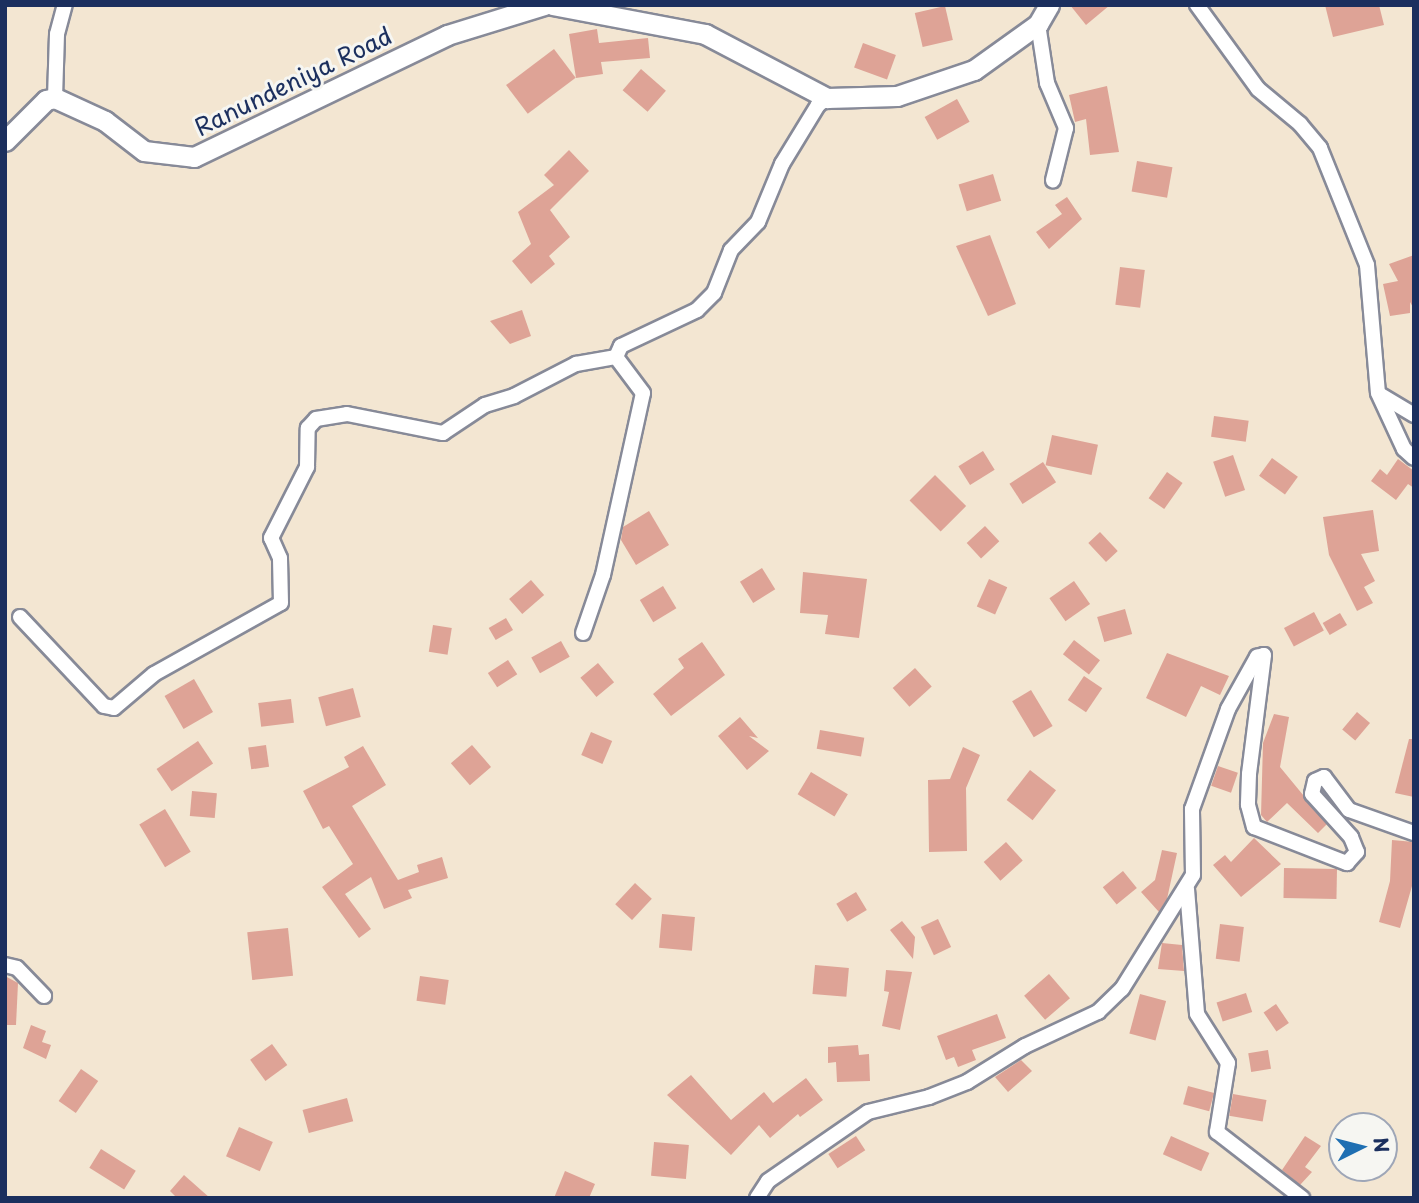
<!DOCTYPE html>
<style>
body{margin:0}
#map{position:relative;width:1419px;height:1203px;overflow:hidden;background:#f3e6d2;font-family:"Playpen Sans",sans-serif}
div>[style]{position:absolute}
.building>*{inset:0;background:#dea396;transform-origin:0 0}
.roads{filter:drop-shadow(2px 0 #878a98) drop-shadow(-2px 0 #878a98) drop-shadow(0 2px #878a98) drop-shadow(0 -2px #878a98)}
.minor>*{height:14px;margin:-7px;padding:0 7px;transform-origin:7px;border-radius:7px;background:#fff}
.secondary>*{height:19px;margin:-9.5px;padding:0 9.5px;transform-origin:9.5px;border-radius:9.5px;background:#fff}
span{translate:-50% -50%;white-space:nowrap;text-align:center;line-height:1.15;-webkit-text-stroke:6px #f6f6f2;paint-order:stroke}
.street-label{font-size:24px;color:#1b2f5e}
.frame{position:absolute;inset:0;border:7px solid #1b2f5e;pointer-events:none}
.north{position:absolute;left:1328px;top:1112px;width:70px;height:70px;box-sizing:border-box;background:#f6f6f2;border:2px solid #9ea6b7;border-radius:50%;rotate:84deg;font-size:19px;font-weight:700;line-height:28px;text-align:center;color:#1b2f5e}
.north::after{content:'';display:block;margin:auto;width:24px;height:32px;background:#1f6fb2;clip-path:polygon(50% 0,100% 100%,50% 72%,0 100%)}
</style>
<div id="map">
<div class="building">
<i style="clip-path:polygon(1070px 5px,1110px 5px,1086px 25px)"></i>
<i style="clip-path:polygon(1325px 5px,1379px 5px,1384px 25px,1333px 37px)"></i>
<i style="left:945px;top:6px;width:35px;height:31px;rotate:77deg"></i>
<i style="clip-path:polygon(597px 29px,599px 43px,648px 38px,650px 58px,601px 62px,603px 74px,576px 78px,569px 34px)"></i>
<i style="left:863px;top:43px;width:35px;height:26px;rotate:20deg"></i>
<i style="left:554px;top:49px;width:36px;height:60px;rotate:53deg"></i>
<i style="left:641px;top:69px;width:33px;height:28px;rotate:41deg"></i>
<i style="clip-path:polygon(1107px 86px,1119px 152px,1090px 155px,1086px 119px,1075px 122px,1069px 95px)"></i>
<i style="left:957px;top:99px;width:26px;height:37px;rotate:61deg"></i>
<i style="clip-path:polygon(569px 150px,589px 171px,550px 210px,570px 237px,549px 256px,555px 264px,531px 284px,512px 261px,531px 244px,518px 212px,554px 185px,544px 175px)"></i>
<i style="left:1137px;top:161px;width:36px;height:31px;rotate:10deg"></i>
<i style="left:993px;top:174px;width:28px;height:36px;rotate:73deg"></i>
<i style="clip-path:polygon(1067px 197px,1082px 219px,1049px 249px,1036px 232px,1062px 214px,1055px 205px)"></i>
<i style="clip-path:polygon(990px 235px,1016px 304px,988px 316px,956px 246px)"></i>
<i style="clip-path:polygon(1414px 255px,1414px 309px,1410px 302px,1410px 313px,1390px 316px,1383px 284px,1398px 281px,1389px 264px)"></i>
<i style="left:1120px;top:267px;width:25px;height:38px;rotate:7deg"></i>
<i style="clip-path:polygon(522px 310px,531px 336px,510px 344px,490px 321px)"></i>
<i style="left:1214px;top:416px;width:35px;height:21px;rotate:8deg"></i>
<i style="left:1052px;top:435px;width:47px;height:31px;rotate:12deg"></i>
<i style="left:983px;top:451px;width:22px;height:29px;rotate:58deg"></i>
<i style="left:1233px;top:455px;width:37px;height:21px;rotate:71deg"></i>
<i style="left:1272px;top:458px;width:32px;height:22px;rotate:36deg"></i>
<i style="clip-path:polygon(1398px 459px,1414px 471px,1414px 488px,1408px 484px,1396px 500px,1371px 481px,1380px 469px,1387px 475px)"></i>
<i style="left:1043px;top:462px;width:24px;height:40px;rotate:57deg"></i>
<i style="left:1167px;top:472px;width:19px;height:32px;rotate:35deg"></i>
<i style="left:935px;top:475px;width:44px;height:36px;rotate:45deg"></i>
<i style="clip-path:polygon(1373px 510px,1379px 551px,1361px 554px,1375px 581px,1364px 587px,1373px 603px,1357px 611px,1329px 555px,1323px 517px)"></i>
<i style="clip-path:polygon(649px 511px,669px 545px,636px 565px,621px 540px,623px 527px)"></i>
<i style="left:985px;top:526px;width:21px;height:25px;rotate:47deg"></i>
<i style="left:1100px;top:532px;width:26px;height:16px;rotate:47deg"></i>
<i style="left:762px;top:568px;width:25px;height:26px;rotate:58deg"></i>
<i style="clip-path:polygon(803px 572px,867px 579px,859px 638px,825px 634px,828px 615px,800px 613px)"></i>
<i style="left:989px;top:579px;width:20px;height:30px;rotate:24deg"></i>
<i style="left:531px;top:580px;width:20px;height:29px;rotate:49deg"></i>
<i style="left:1074px;top:581px;width:28px;height:30px;rotate:55deg"></i>
<i style="left:663px;top:586px;width:26px;height:27px;rotate:59deg"></i>
<i style="left:1125px;top:609px;width:26px;height:29px;rotate:74deg"></i>
<i style="left:1314px;top:612px;width:21px;height:34px;rotate:62deg"></i>
<i style="left:1340px;top:613px;width:14px;height:20px;rotate:60deg"></i>
<i style="left:506px;top:618px;width:14px;height:20px;rotate:60deg"></i>
<i style="left:433px;top:625px;width:19px;height:27px;rotate:9deg"></i>
<i style="left:1074px;top:640px;width:33px;height:18px;rotate:38deg"></i>
<i style="left:561px;top:641px;width:18px;height:34px;rotate:61deg"></i>
<i style="clip-path:polygon(702px 642px,725px 675px,671px 716px,653px 694px,684px 668px,678px 659px)"></i>
<i style="clip-path:polygon(1167px 653px,1229px 676px,1220px 695px,1201px 686px,1186px 717px,1146px 698px)"></i>
<i style="left:508px;top:660px;width:17px;height:24px;rotate:57deg"></i>
<i style="left:598px;top:663px;width:25px;height:23px;rotate:50deg"></i>
<i style="left:915px;top:668px;width:25px;height:30px;rotate:48deg"></i>
<i style="left:1084px;top:676px;width:22px;height:29px;rotate:34deg"></i>
<i style="left:194px;top:679px;width:38px;height:34px;rotate:60deg"></i>
<i style="left:353px;top:688px;width:30px;height:36px;rotate:75deg"></i>
<i style="left:1031px;top:690px;width:42px;height:22px;rotate:59deg"></i>
<i style="left:291px;top:699px;width:24px;height:33px;rotate:83deg"></i>
<i style="left:1357px;top:712px;width:17px;height:23px;rotate:40deg"></i>
<i style="clip-path:polygon(1274px 714px,1289px 717px,1280px 767px,1327px 824px,1318px 833px,1287px 803px,1267px 822px,1261px 815px,1263px 743px)"></i>
<i style="clip-path:polygon(740px 717px,758px 738px,749px 736px,769px 751px,747px 770px,718px 736px)"></i>
<i style="left:820px;top:730px;width:45px;height:19px;rotate:10deg"></i>
<i style="left:591px;top:732px;width:23px;height:25px;rotate:23deg"></i>
<i style="clip-path:polygon(1409px 739px,1414px 739px,1414px 797px,1395px 793px)"></i>
<i style="left:198px;top:741px;width:27px;height:50px;rotate:56deg"></i>
<i style="left:266px;top:745px;width:22px;height:18px;rotate:82deg"></i>
<i style="left:472px;top:745px;width:29px;height:28px;rotate:49deg"></i>
<i style="clip-path:polygon(363px 746px,386px 785px,352px 806px,398px 880px,419px 872px,417px 865px,442px 857px,448px 878px,408px 890px,412px 898px,384px 909px,371px 877px,345px 894px,371px 929px,359px 938px,322px 887px,353px 864px,329px 826px,323px 829px,303px 791px,349px 767px,344px 757px)"></i>
<i style="clip-path:polygon(963px 747px,980px 755px,966px 788px,967px 851px,929px 852px,928px 780px,950px 779px)"></i>
<i style="left:1218px;top:766px;width:21px;height:21px;rotate:19deg"></i>
<i style="left:1030px;top:770px;width:33px;height:38px;rotate:38deg"></i>
<i style="left:811px;top:772px;width:43px;height:26px;rotate:31deg"></i>
<i style="left:192px;top:791px;width:25px;height:25px;rotate:5deg"></i>
<i style="left:165px;top:809px;width:50px;height:30px;rotate:59deg"></i>
<i style="clip-path:polygon(1254px 838px,1281px 864px,1241px 897px,1213px 865px,1225px 855px,1231px 862px)"></i>
<i style="clip-path:polygon(1392px 840px,1414px 842px,1414px 879px,1400px 928px,1379px 922px,1390px 881px)"></i>
<i style="left:1006px;top:842px;width:25px;height:30px;rotate:48deg"></i>
<i style="clip-path:polygon(1162px 850px,1177px 853px,1167px 899px,1159px 912px,1141px 892px,1155px 880px)"></i>
<i style="left:1284px;top:868px;width:53px;height:30px;rotate:1deg"></i>
<i style="left:1123px;top:871px;width:22px;height:26px;rotate:51deg"></i>
<i style="left:635px;top:883px;width:23px;height:29px;rotate:43deg"></i>
<i style="left:856px;top:892px;width:21px;height:23px;rotate:59deg"></i>
<i style="left:662px;top:914px;width:33px;height:34px;rotate:5deg"></i>
<i style="left:938px;top:919px;width:31px;height:19px;rotate:65deg"></i>
<i style="clip-path:polygon(902px 921px,915px 937px,913px 959px,890px 930px)"></i>
<i style="left:1220px;top:924px;width:24px;height:35px;rotate:7deg"></i>
<i style="left:288px;top:928px;width:48px;height:41px;rotate:84deg"></i>
<i style="clip-path:polygon(1162px 943px,1182px 945px,1184px 971px,1158px 969px)"></i>
<i style="left:815px;top:965px;width:34px;height:29px;rotate:5deg"></i>
<i style="clip-path:polygon(886px 970px,912px 972px,900px 1030px,882px 1026px,889px 992px,884px 991px)"></i>
<i style="left:1049px;top:974px;width:32px;height:33px;rotate:49deg"></i>
<i style="clip-path:polygon(5px 976px,18px 983px,16px 1025px,5px 1025px)"></i>
<i style="left:420px;top:976px;width:29px;height:25px;rotate:8deg"></i>
<i style="left:1246px;top:993px;width:20px;height:31px;rotate:72deg"></i>
<i style="left:1140px;top:994px;width:27px;height:41px;rotate:15deg"></i>
<i style="left:1276px;top:1004px;width:23px;height:15px;rotate:56deg"></i>
<i style="clip-path:polygon(997px 1014px,1006px 1038px,972px 1050px,976px 1060px,958px 1067px,954px 1057px,946px 1060px,937px 1036px)"></i>
<i style="clip-path:polygon(31px 1025px,46px 1031px,42px 1042px,51px 1045px,46px 1059px,23px 1048px)"></i>
<i style="left:272px;top:1044px;width:26px;height:27px;rotate:54deg"></i>
<i style="clip-path:polygon(858px 1045px,859px 1055px,869px 1054px,870px 1081px,837px 1082px,836px 1062px,828px 1063px,828px 1047px)"></i>
<i style="left:1268px;top:1050px;width:19px;height:20px;rotate:81deg"></i>
<i style="clip-path:polygon(1021px 1060px,1032px 1071px,1008px 1092px,995px 1077px)"></i>
<i style="left:81px;top:1069px;width:21px;height:39px;rotate:35deg"></i>
<i style="clip-path:polygon(691px 1075px,731px 1120px,764px 1092px,773px 1103px,806px 1078px,823px 1100px,800px 1117px,798px 1114px,770px 1138px,759px 1125px,731px 1155px,667px 1095px)"></i>
<i style="left:1188px;top:1086px;width:27px;height:19px;rotate:15deg"></i>
<i style="left:1233px;top:1094px;width:34px;height:22px;rotate:10deg"></i>
<i style="left:347px;top:1098px;width:24px;height:46px;rotate:75deg"></i>
<i style="left:239px;top:1127px;width:37px;height:32px;rotate:24deg"></i>
<i style="left:856px;top:1136px;width:17px;height:33px;rotate:57deg"></i>
<i style="left:1171px;top:1136px;width:42px;height:20px;rotate:24deg"></i>
<i style="clip-path:polygon(1305px 1136px,1321px 1146px,1305px 1167px,1312px 1172px,1300px 1185px,1282px 1170px)"></i>
<i style="left:654px;top:1142px;width:35px;height:34px;rotate:5deg"></i>
<i style="left:101px;top:1149px;width:41px;height:22px;rotate:32deg"></i>
<i style="clip-path:polygon(565px 1171px,595px 1184px,589px 1198px,554px 1198px)"></i>
<i style="clip-path:polygon(184px 1175px,210px 1198px,177px 1198px,170px 1191px)"></i>
</div>
<div class="roads">
<div class="minor">
<i style="left:1197px;top:5px;width:104px;rotate:54deg"></i>
<i style="left:1258px;top:89px;width:55px;rotate:39.8deg"></i>
<i style="left:1300px;top:124px;width:31px;rotate:50deg"></i>
<i style="left:1320px;top:148px;width:126px;rotate:68.1deg"></i>
<i style="left:1367px;top:265px;width:128px;rotate:85.1deg"></i>
<i style="left:1378px;top:393px;width:62px;rotate:65.1deg"></i>
<i style="left:1404px;top:449px;width:13px;rotate:42deg"></i>
<i style="left:1038px;top:24px;width:60px;rotate:81.3deg"></i>
<i style="left:1047px;top:83px;width:49px;rotate:67.1deg"></i>
<i style="left:1066px;top:128px;width:54px;rotate:104deg"></i>
<i style="left:55px;top:98px;width:64px;rotate:-88.2deg"></i>
<i style="left:57px;top:34px;width:30px;rotate:-75deg"></i>
<i style="left:1379px;top:394px;width:41px;rotate:31deg"></i>
<i style="left:20px;top:617px;width:122px;rotate:46.7deg"></i>
<i style="left:104px;top:706px;width:10px;rotate:11deg"></i>
<i style="left:114px;top:708px;width:52px;rotate:-40.4deg"></i>
<i style="left:154px;top:674px;width:145px;rotate:-29.2deg"></i>
<i style="left:281px;top:603px;width:45px;rotate:-91.3deg"></i>
<i style="left:280px;top:558px;width:22px;rotate:-114deg"></i>
<i style="left:271px;top:538px;width:80px;rotate:-63.1deg"></i>
<i style="left:307px;top:467px;width:39px;rotate:-89deg"></i>
<i style="left:308px;top:428px;width:12px;rotate:-48deg"></i>
<i style="left:316px;top:419px;width:31px;rotate:-9deg"></i>
<i style="left:347px;top:414px;width:98px;rotate:11.2deg"></i>
<i style="left:443px;top:433px;width:50px;rotate:-33.7deg"></i>
<i style="left:485px;top:405px;width:30px;rotate:-17deg"></i>
<i style="left:514px;top:396px;width:70px;rotate:-27.3deg"></i>
<i style="left:576px;top:364px;width:41px;rotate:-9.9deg"></i>
<i style="left:616px;top:357px;width:12px;rotate:-66deg"></i>
<i style="left:621px;top:346px;width:84px;rotate:-25.3deg"></i>
<i style="left:697px;top:310px;width:24px;rotate:-45deg"></i>
<i style="left:714px;top:293px;width:46px;rotate:-68.4deg"></i>
<i style="left:731px;top:250px;width:39px;rotate:-46deg"></i>
<i style="left:758px;top:222px;width:63px;rotate:-67.5deg"></i>
<i style="left:782px;top:164px;width:69px;rotate:-58.6deg"></i>
<i style="left:818px;top:105px;width:11px;rotate:-38deg"></i>
<i style="left:583px;top:633px;width:61px;rotate:-71deg"></i>
<i style="left:603px;top:575px;width:186px;rotate:-77.6deg"></i>
<i style="left:643px;top:393px;width:45px;rotate:-126.9deg"></i>
<i style="left:1187px;top:889px;width:125px;rotate:85.4deg"></i>
<i style="left:1197px;top:1014px;width:58px;rotate:57.7deg"></i>
<i style="left:1228px;top:1063px;width:70px;rotate:99.1deg"></i>
<i style="left:1217px;top:1132px;width:108px;rotate:37.8deg"></i>
<i style="left:5px;top:965px;width:12px;rotate:14deg"></i>
<i style="left:17px;top:968px;width:39px;rotate:46deg"></i>
<i style="left:757px;top:1198px;width:20px;rotate:-57deg"></i>
<i style="left:768px;top:1181px;width:121px;rotate:-34.6deg"></i>
<i style="left:868px;top:1112px;width:63px;rotate:-13.8deg"></i>
<i style="left:929px;top:1097px;width:41px;rotate:-21.5deg"></i>
<i style="left:967px;top:1082px;width:68px;rotate:-31.8deg"></i>
<i style="left:1025px;top:1046px;width:81px;rotate:-25deg"></i>
<i style="left:1098px;top:1012px;width:33px;rotate:-44deg"></i>
<i style="left:1122px;top:989px;width:134px;rotate:-58.1deg"></i>
<i style="left:1193px;top:875px;width:66px;rotate:-90.9deg"></i>
<i style="left:1192px;top:809px;width:106px;rotate:-70.2deg"></i>
<i style="left:1228px;top:709px;width:60px;rotate:-60.9deg"></i>
<i style="left:1257px;top:657px;width:7px;rotate:-16deg"></i>
<i style="left:1264px;top:655px;width:120px;rotate:97.2deg"></i>
<i style="left:1249px;top:774px;width:31px;rotate:92deg"></i>
<i style="left:1248px;top:805px;width:23px;rotate:75deg"></i>
<i style="left:1254px;top:827px;width:100px;rotate:21.2deg"></i>
<i style="left:1347px;top:863px;width:15px;rotate:-48deg"></i>
<i style="left:1357px;top:852px;width:16px;rotate:-112deg"></i>
<i style="left:1351px;top:837px;width:58px;rotate:-132.2deg"></i>
<i style="left:1312px;top:794px;width:13px;rotate:-77deg"></i>
<i style="left:1315px;top:781px;width:10px;rotate:-24deg"></i>
<i style="left:1324px;top:777px;width:41px;rotate:52.9deg"></i>
<i style="left:1349px;top:810px;width:69px;rotate:19.5deg"></i>
</div>
<div class="secondary">
<i style="left:552px;top:5px;width:156px;rotate:10.7deg"></i>
<i style="left:705px;top:34px;width:138px;rotate:27.7deg"></i>
<i style="left:827px;top:98px;width:70px;rotate:-1.6deg"></i>
<i style="left:897px;top:96px;width:81px;rotate:-18.7deg"></i>
<i style="left:974px;top:70px;width:79px;rotate:-35.7deg"></i>
<i style="left:1038px;top:24px;width:22px;rotate:-60deg"></i>
<i style="left:5px;top:141px;width:58px;rotate:-45deg"></i>
<i style="left:46px;top:100px;width:9px;rotate:-13deg"></i>
<i style="left:55px;top:98px;width:55px;rotate:24.7deg"></i>
<i style="left:105px;top:121px;width:49px;rotate:37.6deg"></i>
<i style="left:144px;top:151px;width:50px;rotate:6.8deg"></i>
<i style="left:194px;top:157px;width:281px;rotate:-25.7deg"></i>
<i style="left:447px;top:35px;width:102px;rotate:-17.2deg"></i>
</div>
</div>
<div class="street-label">
<span style="left:293px;top:81px;rotate:-26deg">Ranundeniya Road</span>
</div>
<div class="frame"></div>
<div class="north">N</div>
</div>
